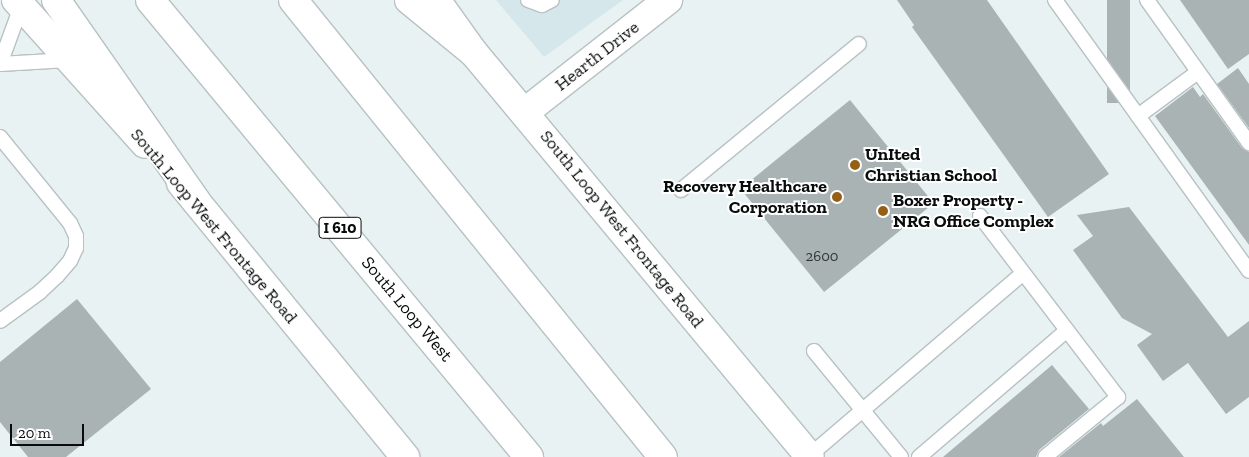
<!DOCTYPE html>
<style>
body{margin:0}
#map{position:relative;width:1249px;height:457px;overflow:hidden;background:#e8f2f3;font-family:"Zilla Slab",serif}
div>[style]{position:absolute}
.built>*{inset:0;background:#d5e7eb}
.building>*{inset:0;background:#aab3b4;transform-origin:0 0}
.roads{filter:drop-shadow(1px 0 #b8c1c3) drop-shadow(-1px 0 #b8c1c3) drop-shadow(0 1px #b8c1c3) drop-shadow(0 -1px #b8c1c3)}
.service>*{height:14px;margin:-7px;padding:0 7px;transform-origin:7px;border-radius:7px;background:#fff}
.minor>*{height:28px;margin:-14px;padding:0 14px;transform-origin:14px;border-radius:14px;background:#fff}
.secondary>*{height:28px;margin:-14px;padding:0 14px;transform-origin:14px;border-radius:14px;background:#fff}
.motorway>*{height:28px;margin:-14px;padding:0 14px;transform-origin:14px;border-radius:14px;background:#fff}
.dots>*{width:14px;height:14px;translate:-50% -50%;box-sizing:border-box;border:2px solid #fff;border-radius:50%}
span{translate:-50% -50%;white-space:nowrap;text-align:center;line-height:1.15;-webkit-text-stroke:4px #fff;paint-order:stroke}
.number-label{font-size:15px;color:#313636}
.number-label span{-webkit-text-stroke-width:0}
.shield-label span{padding:1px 4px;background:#fff;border:1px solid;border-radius:4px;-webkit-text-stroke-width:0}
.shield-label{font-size:16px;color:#090c0c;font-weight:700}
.street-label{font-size:18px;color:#090c0c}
.poi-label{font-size:18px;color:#090c0c;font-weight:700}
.left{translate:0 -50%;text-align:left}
.right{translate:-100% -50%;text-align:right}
.scale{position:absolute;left:10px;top:424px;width:74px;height:22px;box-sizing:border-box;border:2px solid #090c0c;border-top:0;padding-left:6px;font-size:15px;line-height:18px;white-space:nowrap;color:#090c0c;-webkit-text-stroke:4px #fff;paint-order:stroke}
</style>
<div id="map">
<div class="built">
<i style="clip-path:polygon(496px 0,623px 0,544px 57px)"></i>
</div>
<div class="building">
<i style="clip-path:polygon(897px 0,987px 0,1109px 174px,1048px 217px,912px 27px,914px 25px)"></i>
<i style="left:1107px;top:0;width:23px;height:103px"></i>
<i style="clip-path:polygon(1180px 0,1249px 0,1249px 54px,1228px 69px)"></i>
<i style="clip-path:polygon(1238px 68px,1249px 84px,1249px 128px,1217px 84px)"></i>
<i style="clip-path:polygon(1193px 87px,1200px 97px,1203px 94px,1242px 148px,1249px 152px,1249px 245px,1155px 116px)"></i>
<i style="left:850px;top:100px;width:133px;height:141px;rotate:51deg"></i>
<i style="clip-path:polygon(1129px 207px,1228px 337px,1249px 321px,1249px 397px,1226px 414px,1188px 363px,1163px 381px,1137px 345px,1152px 334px,1122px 318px,1073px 250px,1093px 236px,1077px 215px)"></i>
<i style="clip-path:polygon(77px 299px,151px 389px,66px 457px,28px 457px,0 422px,0 362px)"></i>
<i style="clip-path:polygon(1052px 365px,1089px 409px,1039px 450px,1036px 457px,943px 457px)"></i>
<i style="clip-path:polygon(1137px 399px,1184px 457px,1059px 457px,1101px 423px,1103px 426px)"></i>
</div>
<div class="roads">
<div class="service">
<i style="left:528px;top:0;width:15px;rotate:20deg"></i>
<i style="left:542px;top:5px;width:11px;rotate:-27deg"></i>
<i style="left:1055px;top:0;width:333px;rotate:54.4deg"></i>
<i style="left:1147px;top:0;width:176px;rotate:54.5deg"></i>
<i style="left:0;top:64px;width:69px;rotate:-3.3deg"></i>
<i style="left:0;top:64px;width:61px;rotate:-69.8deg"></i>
<i style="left:1138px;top:116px;width:74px;rotate:-36.3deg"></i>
<i style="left:0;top:137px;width:111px;rotate:50.9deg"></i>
<i style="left:70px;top:223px;width:14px;rotate:65deg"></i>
<i style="left:76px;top:236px;width:12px;rotate:90deg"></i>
<i style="left:76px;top:248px;width:14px;rotate:115deg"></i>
<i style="left:70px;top:261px;width:20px;rotate:131deg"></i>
<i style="left:57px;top:276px;width:23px;rotate:137deg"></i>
<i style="left:40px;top:292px;width:49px;rotate:144.1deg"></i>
<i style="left:681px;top:190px;width:230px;rotate:-39.4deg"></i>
<i style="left:980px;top:216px;width:228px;rotate:52.7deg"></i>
<i style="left:1118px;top:397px;width:94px;rotate:140.6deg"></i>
<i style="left:814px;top:351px;width:137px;rotate:50.6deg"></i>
<i style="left:809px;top:456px;width:280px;rotate:-40.5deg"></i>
<i style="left:919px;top:457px;width:194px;rotate:-40.6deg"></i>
</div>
<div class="minor">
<i style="left:525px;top:112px;width:182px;rotate:-38.1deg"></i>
</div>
<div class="secondary">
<i style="left:16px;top:0;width:193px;rotate:48.1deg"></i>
<i style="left:436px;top:0;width:65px;rotate:54.4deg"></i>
<i style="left:474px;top:53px;width:525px;rotate:50.25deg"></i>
<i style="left:181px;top:183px;width:354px;rotate:50.7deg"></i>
</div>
<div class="motorway">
<i style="left:56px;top:0;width:246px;rotate:55.1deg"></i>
<i style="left:150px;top:0;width:594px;rotate:50.33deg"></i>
<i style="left:293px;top:0;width:588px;rotate:51.01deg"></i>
<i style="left:409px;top:0;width:84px;rotate:39.2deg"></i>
</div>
</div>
<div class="dots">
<i style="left:855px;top:165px;background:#955f16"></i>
<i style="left:837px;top:197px;background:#955f16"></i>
<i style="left:883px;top:211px;background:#955f16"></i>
</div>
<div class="number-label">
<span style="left:822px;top:257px">2600</span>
</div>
<div class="shield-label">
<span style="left:340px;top:228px">I 610</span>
</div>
<div class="street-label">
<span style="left:597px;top:56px;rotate:-38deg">Hearth Drive</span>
<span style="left:214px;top:226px;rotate:50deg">South Loop West Frontage Road</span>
<span style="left:622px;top:229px;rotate:51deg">South Loop West Frontage Road</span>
<span style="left:407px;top:309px;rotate:50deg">South Loop West</span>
</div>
<div class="poi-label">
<span class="left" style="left:865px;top:165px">UnIted<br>Christian School</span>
<span class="right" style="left:827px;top:197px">Recovery Healthcare<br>Corporation</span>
<span class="left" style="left:893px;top:211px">Boxer Property -<br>NRG Office Complex</span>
</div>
<div class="scale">20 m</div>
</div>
